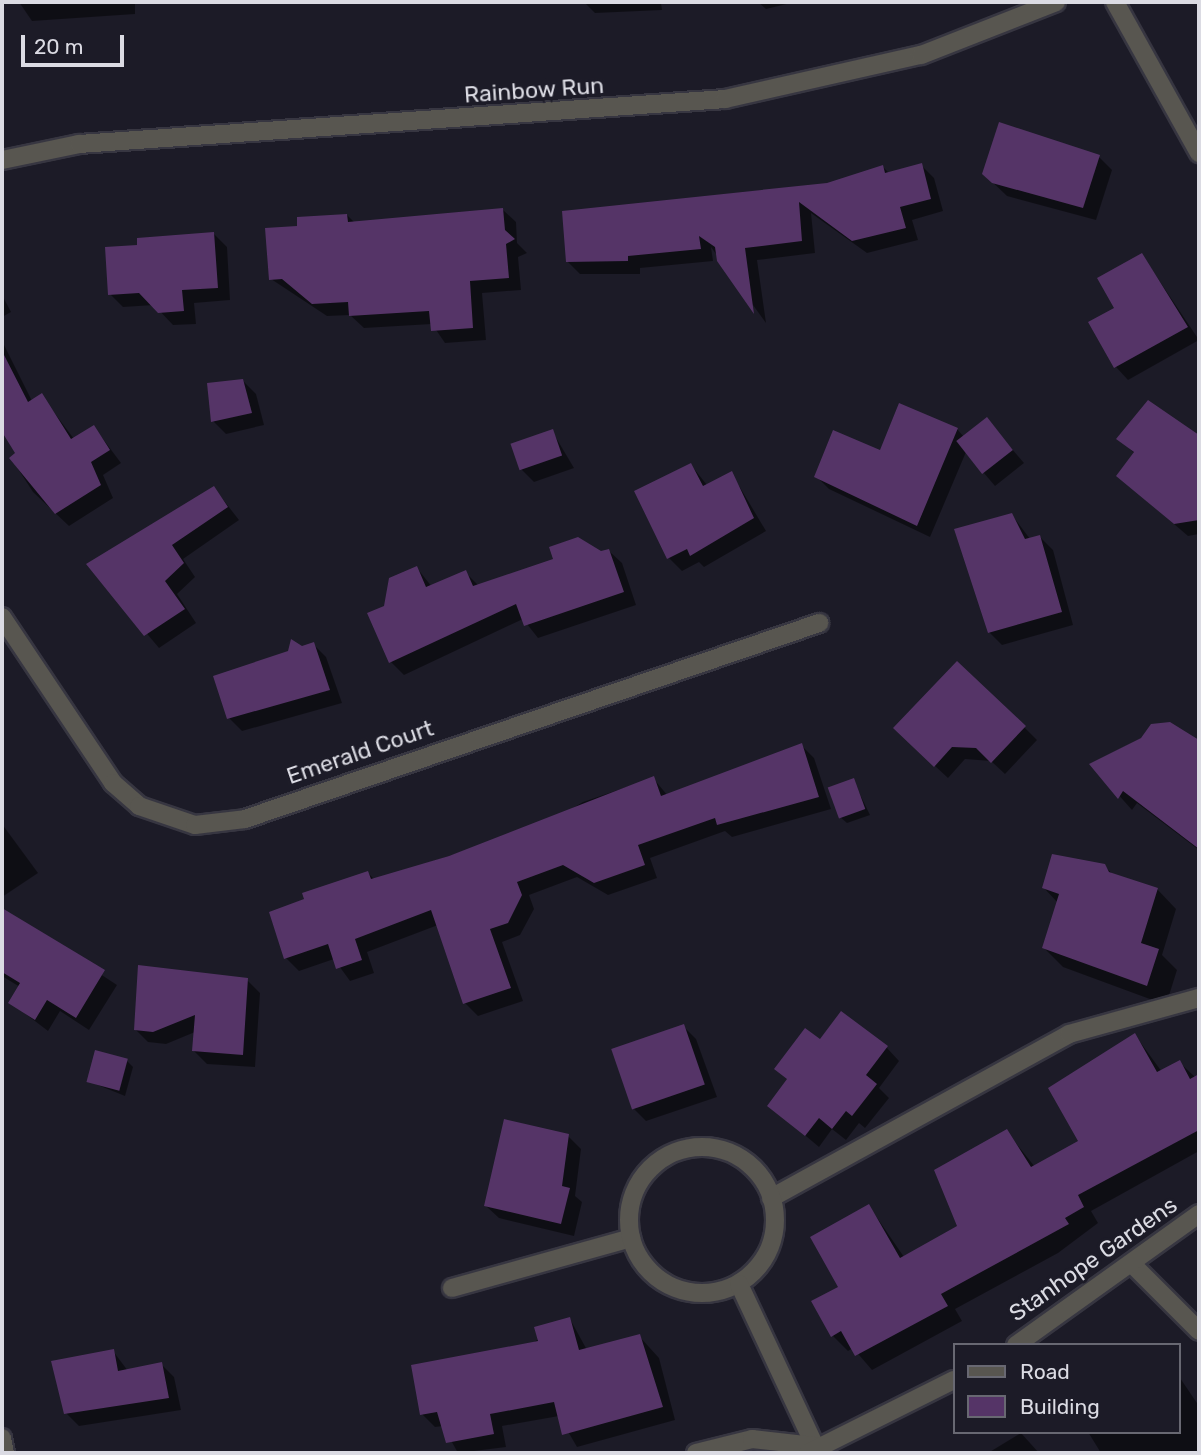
<!DOCTYPE html>
<style>
body{margin:0}
#map{position:relative;width:1201px;height:1455px;overflow:hidden;background:#1c1b27;font-family:Rubik,sans-serif}
div>[style]{position:absolute}
.shadow>*{inset:0;background:#0007}
.building>*{inset:0;background:#553467;transform-origin:0 0}
.roads{filter:drop-shadow(2px 0 #373641) drop-shadow(-2px 0 #373641) drop-shadow(0 2px #373641) drop-shadow(0 -2px #373641)}
.service>*{height:18px;margin:-9px;padding:0 9px;transform-origin:9px;border-radius:9px;background:#585650}
.minor>*{height:18px;margin:-9px;padding:0 9px;transform-origin:9px;border-radius:9px;background:#585650}
.minor>.ring{margin:-9px;padding:0;box-sizing:content-box;background:none;border:18px solid #585650;border-radius:50%}
span{translate:-50% -50%;white-space:nowrap;text-align:center;line-height:1.15;-webkit-text-stroke:6px #1c1b27;paint-order:stroke}
.street-label{font-size:23px;color:#dbdbe3}
.frame{position:absolute;inset:0;border:4px solid #dbdbe3;pointer-events:none}
.legend{position:absolute;left:953px;top:1343px;width:228px;height:91px;box-sizing:border-box;background:#1c1b27;border:2px solid #686872;margin:0;padding:9px 12px;list-style:none;font-size:21px;color:#dbdbe3}
.legend li{display:flex;align-items:center;gap:14px;height:35px}
.legend b{width:35px;border:2px solid #686872}
.scale{position:absolute;left:21px;top:35px;width:103px;height:32px;box-sizing:border-box;border:4px solid #dbdbe3;border-top:0;padding-left:9px;font-size:21px;line-height:24px;white-space:nowrap;color:#dbdbe3;-webkit-text-stroke:5px #1c1b27;paint-order:stroke}
</style>
<div id="map">
<div class="shadow">
<i style="clip-path:polygon(19px 2px,135px 2px,135px 14px,32px 21px)"></i>
<i style="clip-path:polygon(584px 2px,684px 2px,661px 3px,662px 10px,595px 13px)"></i>
<i style="clip-path:polygon(758px 2px,795px 2px,766px 9px)"></i>
<i style="clip-path:polygon(1099px 157px,1112px 170px,1096px 220px,1007px 196px,984px 174px)"></i>
<i style="clip-path:polygon(921px 165px,934px 178px,943px 211px,912px 220px,918px 240px,867px 253px,811px 213px,815px 253px,757px 260px,766px 323px,711px 247px,713px 261px,640px 268px,640px 274px,580px 274px,567px 261px,883px 167px,889px 173px)"></i>
<i style="clip-path:polygon(503px 210px,516px 222px,517px 243px,527px 253px,518px 257px,521px 290px,482px 293px,486px 340px,445px 343px,432px 324px,364px 328px,350px 315px,327px 316px,271px 279px,299px 227px,347px 215px,355px 223px)"></i>
<i style="clip-path:polygon(214px 234px,227px 247px,230px 300px,194px 303px,196px 324px,173px 325px,154px 305px,123px 307px,110px 294px,139px 246px)"></i>
<i style="clip-path:polygon(1142px 255px,1199px 340px,1128px 380px,1116px 367px)"></i>
<i style="clip-path:polygon(2px 295px,11px 312px,2px 317px)"></i>
<i style="clip-path:polygon(2px 341px,32px 401px,41px 395px,74px 439px,94px 427px,121px 463px,103px 475px,113px 498px,69px 526px,33px 492px,11px 458px,18px 454px,2px 429px)"></i>
<i style="clip-path:polygon(243px 381px,256px 394px,264px 425px,226px 434px,213px 421px)"></i>
<i style="clip-path:polygon(1148px 402px,1199px 440px,1199px 534px,1188px 536px,1118px 476px,1135px 454px,1119px 438px)"></i>
<i style="clip-path:polygon(986px 419px,1024px 463px,995px 486px,966px 452px,930px 537px,829px 489px,816px 476px,957px 429px,964px 437px)"></i>
<i style="clip-path:polygon(552px 431px,574px 468px,534px 482px,521px 469px)"></i>
<i style="clip-path:polygon(691px 465px,707px 485px,732px 474px,766px 531px,704px 567px,699px 562px,682px 571px,669px 558px)"></i>
<i style="clip-path:polygon(214px 488px,239px 520px,183px 559px,195px 577px,177px 594px,196px 623px,159px 648px,89px 565px)"></i>
<i style="clip-path:polygon(1012px 515px,1030px 539px,1040px 537px,1053px 550px,1073px 625px,1002px 645px,989px 632px)"></i>
<i style="clip-path:polygon(609px 551px,622px 563px,636px 605px,538px 638px,523px 619px,404px 675px,391px 662px,370px 614px,386px 607px,417px 568px,432px 587px,465px 572px,479px 586px)"></i>
<i style="clip-path:polygon(313px 644px,326px 657px,342px 703px,242px 731px,229px 718px)"></i>
<i style="clip-path:polygon(1170px 723px,1199px 745px,1199px 850px,1137px 803px,1132px 810px,1091px 764px)"></i>
<i style="clip-path:polygon(1024px 727px,1037px 740px,1005px 774px,991px 761px,965px 759px,948px 778px,908px 741px)"></i>
<i style="clip-path:polygon(801px 745px,814px 758px,831px 809px,732px 837px,725px 831px,650px 858px,657px 878px,608px 895px,577px 877px,529px 895px,534px 909px,520px 935px,502px 942px,523px 1001px,478px 1016px,465px 1003px,438px 925px,367px 952px,374px 973px,350px 981px,334px 959px,299px 971px,286px 958px,271px 913px,368px 873px,375px 880px,545px 825px,583px 802px,653px 778px,668px 796px)"></i>
<i style="clip-path:polygon(853px 780px,870px 815px,847px 823px,840px 817px)"></i>
<i style="clip-path:polygon(2px 824px,38px 873px,2px 897px)"></i>
<i style="clip-path:polygon(1104px 865px,1114px 876px,1157px 889px,1176px 909px,1162px 955px,1177px 970px,1166px 1005px,1063px 967px,1044px 948px,1058px 903px,1044px 888px)"></i>
<i style="clip-path:polygon(7px 913px,117px 985px,89px 1030px,60px 1011px,48px 1031px,10px 1002px,20px 987px,2px 976px)"></i>
<i style="clip-path:polygon(247px 980px,260px 993px,255px 1067px,207px 1064px,194px 1051px,195px 1032px,166px 1044px,148px 1042px,135px 1029px)"></i>
<i style="clip-path:polygon(683px 1026px,696px 1039px,717px 1097px,646px 1121px,633px 1108px)"></i>
<i style="clip-path:polygon(1135px 1035px,1162px 1072px,1179px 1062px,1195px 1077px,1199px 1151px,1091px 1211px,1098px 1223px,1058px 1253px,955px 1309px,962px 1321px,872px 1370px,853px 1348px,848px 1351px,833px 1336px,840px 1288px,869px 1206px,904px 1257px,959px 1227px,1007px 1132px,1035px 1167px,1080px 1142px)"></i>
<i style="clip-path:polygon(820px 1042px,887px 1048px,899px 1061px,879px 1088px,889px 1098px,865px 1128px,859px 1123px,846px 1140px,832px 1129px,819px 1147px,769px 1105px)"></i>
<i style="clip-path:polygon(127px 1061px,133px 1067px,125px 1096px,88px 1081px)"></i>
<i style="clip-path:polygon(568px 1136px,581px 1149px,575px 1196px,582px 1202px,574px 1236px,499px 1218px,486px 1206px)"></i>
<i style="clip-path:polygon(570px 1319px,587px 1350px,639px 1336px,659px 1358px,675px 1420px,577px 1447px,559px 1416px,502px 1426px,506px 1447px,458px 1453px,443px 1426px,435px 1427px,422px 1414px)"></i>
<i style="clip-path:polygon(113px 1351px,128px 1371px,161px 1364px,174px 1377px,181px 1410px,79px 1426px,66px 1413px)"></i>
<i style="clip-path:polygon(1178px 1375px,1199px 1406px,1199px 1453px,1101px 1453px,1088px 1432px,1178px 1432px)"></i>
<i style="clip-path:polygon(1021px 1433px,1039px 1453px,988px 1453px)"></i>
</div>
<div class="building">
<i style="clip-path:polygon(999px 122px,1100px 155px,1083px 208px,992px 183px,982px 174px)"></i>
<i style="clip-path:polygon(922px 163px,931px 199px,900px 207px,906px 228px,852px 241px,799px 202px,802px 241px,745px 248px,754px 314px,717px 261px,715px 247px,699px 236px,701px 249px,628px 256px,628px 261px,566px 262px,562px 211px,827px 183px,883px 165px,885px 173px)"></i>
<i style="clip-path:polygon(503px 208px,505px 230px,515px 239px,506px 244px,509px 278px,470px 281px,473px 328px,431px 331px,429px 311px,349px 316px,348px 302px,312px 304px,282px 279px,269px 280px,265px 228px,297px 226px,297px 217px,347px 214px,348px 222px)"></i>
<i style="clip-path:polygon(214px 232px,218px 288px,182px 290px,184px 311px,158px 313px,139px 293px,108px 295px,105px 247px,137px 245px,137px 238px)"></i>
<i style="clip-path:polygon(1142px 253px,1188px 327px,1114px 368px,1088px 322px,1114px 308px,1097px 278px)"></i>
<i style="clip-path:polygon(2px 351px,28px 402px,42px 393px,71px 439px,94px 425px,110px 450px,91px 462px,101px 485px,55px 514px,9px 458px,15px 453px,2px 432px)"></i>
<i style="clip-path:polygon(243px 379px,252px 413px,211px 422px,207px 383px)"></i>
<i style="clip-path:polygon(1148px 400px,1199px 435px,1199px 520px,1174px 524px,1116px 476px,1134px 452px,1116px 439px)"></i>
<i style="clip-path:polygon(899px 403px,958px 428px,917px 526px,814px 477px,833px 430px,880px 450px)"></i>
<i style="left:987px;top:417px;width:42px;height:39px;rotate:52deg"></i>
<i style="left:553px;top:429px;width:28px;height:45px;rotate:71deg"></i>
<i style="clip-path:polygon(691px 463px,703px 486px,732px 471px,754px 518px,690px 556px,687px 549px,667px 559px,634px 491px)"></i>
<i style="clip-path:polygon(214px 486px,228px 507px,172px 545px,184px 563px,165px 581px,185px 609px,144px 636px,86px 564px)"></i>
<i style="clip-path:polygon(1012px 513px,1025px 539px,1040px 535px,1062px 612px,988px 633px,954px 529px)"></i>
<i style="clip-path:polygon(578px 537px,601px 551px,609px 549px,624px 592px,524px 626px,516px 604px,389px 663px,367px 613px,384px 606px,389px 578px,417px 566px,426px 587px,466px 570px,473px 586px,553px 559px,549px 547px)"></i>
<i style="clip-path:polygon(291px 639px,302px 646px,314px 642px,330px 690px,227px 719px,213px 676px,288px 651px)"></i>
<i style="clip-path:polygon(957px 661px,1026px 726px,991px 763px,976px 748px,952px 747px,934px 767px,893px 728px)"></i>
<i style="clip-path:polygon(1170px 722px,1199px 740px,1199px 849px,1123px 791px,1118px 799px,1089px 764px,1141px 738px,1151px 724px)"></i>
<i style="clip-path:polygon(802px 743px,819px 797px,717px 825px,715px 818px,638px 845px,645px 865px,594px 883px,563px 865px,517px 882px,522px 895px,508px 923px,490px 929px,511px 988px,463px 1004px,431px 910px,355px 939px,362px 960px,336px 969px,328px 944px,284px 959px,269px 912px,304px 899px,302px 893px,368px 871px,371px 879px,449px 856px,654px 776px,661px 796px)"></i>
<i style="left:854px;top:778px;width:33px;height:28px;rotate:70deg"></i>
<i style="clip-path:polygon(1052px 854px,1105px 864px,1109px 872px,1158px 888px,1141px 943px,1159px 949px,1147px 986px,1042px 948px,1059px 894px,1042px 888px)"></i>
<i style="clip-path:polygon(2px 908px,105px 970px,76px 1018px,47px 1000px,35px 1020px,8px 1003px,20px 983px,2px 972px)"></i>
<i style="clip-path:polygon(138px 965px,248px 978px,243px 1055px,192px 1051px,195px 1015px,153px 1032px,134px 1030px)"></i>
<i style="clip-path:polygon(841px 1011px,888px 1046px,866px 1075px,877px 1084px,852px 1116px,846px 1111px,832px 1129px,819px 1118px,805px 1136px,767px 1106px,787px 1079px,774px 1069px,805px 1028px,820px 1039px)"></i>
<i style="left:684px;top:1024px;width:64px;height:77px;rotate:71deg"></i>
<i style="clip-path:polygon(1135px 1033px,1157px 1072px,1180px 1060px,1190px 1079px,1199px 1074px,1199px 1130px,1078px 1195px,1084px 1207px,1065px 1218px,1069px 1224px,941px 1294px,948px 1306px,855px 1356px,841px 1331px,831px 1337px,811px 1301px,838px 1287px,810px 1237px,869px 1204px,900px 1258px,957px 1226px,934px 1170px,1007px 1129px,1031px 1167px,1078px 1141px,1048px 1088px)"></i>
<i style="left:95px;top:1050px;width:34px;height:33px;rotate:15deg"></i>
<i style="clip-path:polygon(504px 1119px,569px 1134px,562px 1186px,570px 1188px,561px 1224px,484px 1206px)"></i>
<i style="clip-path:polygon(570px 1317px,579px 1350px,640px 1334px,663px 1407px,562px 1435px,554px 1402px,490px 1414px,494px 1434px,446px 1443px,437px 1412px,420px 1415px,411px 1365px,538px 1341px,534px 1327px)"></i>
<i style="clip-path:polygon(114px 1349px,118px 1371px,162px 1362px,169px 1398px,64px 1414px,51px 1361px)"></i>
</div>
<div class="roads">
<div class="service">
<i style="left:771px;top:1198px;width:340px;rotate:-28.8deg"></i>
<i style="left:1069px;top:1034px;width:135px;rotate:-15.5deg"></i>
<i style="left:1133px;top:1265px;width:93px;rotate:45deg"></i>
<i style="left:452px;top:1288px;width:186px;rotate:-15.6deg"></i>
</div>
<div class="minor">
<i style="left:1115px;top:2px;width:173px;rotate:60.9deg"></i>
<i style="left:2px;top:160px;width:79px;rotate:-11.7deg"></i>
<i style="left:79px;top:144px;width:648px;rotate:-3.98deg"></i>
<i style="left:725px;top:99px;width:201px;rotate:-12.7deg"></i>
<i style="left:921px;top:55px;width:145px;rotate:-21.4deg"></i>
<i style="left:2px;top:617px;width:200px;rotate:56.2deg"></i>
<i style="left:113px;top:783px;width:35px;rotate:41deg"></i>
<i style="left:139px;top:806px;width:59px;rotate:18.7deg"></i>
<i style="left:195px;top:825px;width:50px;rotate:-6.8deg"></i>
<i style="left:245px;top:819px;width:607px;rotate:-18.85deg"></i>
<i class="ring" style="left:629px;top:1147px;width:128px;height:128px"></i>
<i style="left:739px;top:1284px;width:187px;rotate:64.9deg"></i>
<i style="left:1016px;top:1345px;width:225px;rotate:-35.6deg"></i>
<i style="left:2px;top:1438px;width:15px;rotate:79deg"></i>
<i style="left:696px;top:1453px;width:58px;rotate:-14deg"></i>
<i style="left:752px;top:1439px;width:62px;rotate:6.4deg"></i>
<i style="left:808px;top:1453px;width:163px;rotate:-26.6deg"></i>
</div>
</div>
<div class="street-label">
<span style="left:534px;top:90px;rotate:-4deg">Rainbow Run</span>
<span style="left:360px;top:752px;rotate:-19deg">Emerald Court</span>
<span style="left:1093px;top:1259px;rotate:-35deg">Stanhope Gardens</span>
</div>
<div class="frame"></div>
<ul class="legend">
<li><b style="height:9px;background:#585650"></b>Road</li>
<li><b style="height:19px;background:#553467"></b>Building</li>
</ul>
<div class="scale">20 m</div>
</div>
